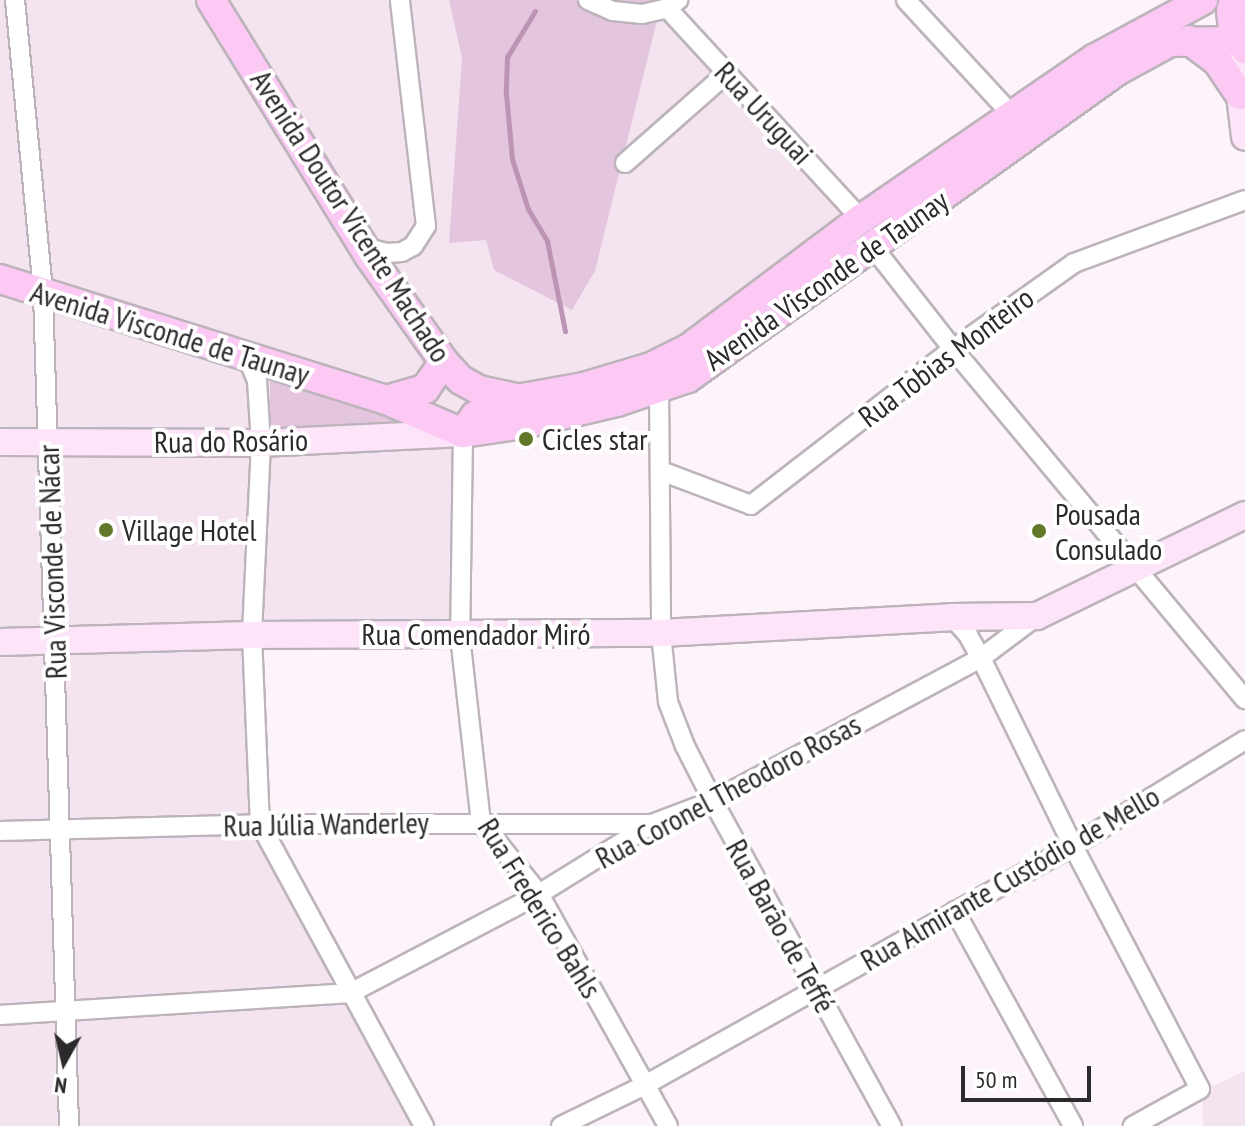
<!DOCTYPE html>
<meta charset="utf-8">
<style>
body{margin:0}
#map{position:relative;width:1245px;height:1126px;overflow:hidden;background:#fdf3fb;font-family:"PT Sans Narrow",sans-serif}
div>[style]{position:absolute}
.built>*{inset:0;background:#f3e4f0}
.green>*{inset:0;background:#e3c6dd}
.stream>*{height:5px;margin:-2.5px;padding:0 2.5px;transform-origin:2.5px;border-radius:2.5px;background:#bc95b4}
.roads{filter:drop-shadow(2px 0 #bdb4bb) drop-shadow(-2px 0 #bdb4bb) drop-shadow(0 2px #bdb4bb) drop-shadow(0 -2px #bdb4bb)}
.minor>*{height:18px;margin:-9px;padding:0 9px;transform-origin:9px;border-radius:9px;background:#fff}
.secondary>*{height:26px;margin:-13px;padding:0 13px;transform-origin:13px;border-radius:13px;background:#fde4f9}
.primary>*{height:28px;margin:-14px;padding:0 14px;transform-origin:14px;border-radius:14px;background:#fbc9f3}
.dots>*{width:22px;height:22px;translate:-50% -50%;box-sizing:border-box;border:4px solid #fff;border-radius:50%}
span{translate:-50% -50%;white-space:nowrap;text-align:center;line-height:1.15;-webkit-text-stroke:8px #fff;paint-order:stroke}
.street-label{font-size:30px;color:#2c292c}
.poi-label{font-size:30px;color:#2c292c}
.left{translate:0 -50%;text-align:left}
.north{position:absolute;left:24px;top:1022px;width:80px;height:80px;-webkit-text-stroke:6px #fff;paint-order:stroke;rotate:188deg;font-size:22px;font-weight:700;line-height:32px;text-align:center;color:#2c292c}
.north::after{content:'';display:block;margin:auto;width:28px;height:36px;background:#2c292c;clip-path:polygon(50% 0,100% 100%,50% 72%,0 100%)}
.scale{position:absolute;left:961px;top:1066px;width:130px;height:36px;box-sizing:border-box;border:4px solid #2c292c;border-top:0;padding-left:10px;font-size:24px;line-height:28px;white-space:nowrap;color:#2c292c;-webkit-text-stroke:6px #fff;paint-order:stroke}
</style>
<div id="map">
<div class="built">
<i style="clip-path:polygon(0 0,583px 0,667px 11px,859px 220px,870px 248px,687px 377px,452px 434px,455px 634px,254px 635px,264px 824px,430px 1126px,0 1126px)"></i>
<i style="clip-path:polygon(1245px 1071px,1245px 1126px,1203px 1126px,1202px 1091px)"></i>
</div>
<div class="green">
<i style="clip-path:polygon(449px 0,576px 0,598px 7px,598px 0,662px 0,595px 271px,572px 310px,494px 270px,486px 240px,449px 243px,462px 58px)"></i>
<i style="clip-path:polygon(270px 374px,419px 422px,270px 432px)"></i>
</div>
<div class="stream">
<i style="left:535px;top:11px;width:54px;rotate:121.3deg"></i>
<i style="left:507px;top:57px;width:37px;rotate:92deg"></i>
<i style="left:506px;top:94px;width:65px;rotate:84.7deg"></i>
<i style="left:512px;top:159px;width:52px;rotate:72.3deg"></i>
<i style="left:528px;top:209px;width:37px;rotate:59deg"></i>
<i style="left:547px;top:241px;width:92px;rotate:78.7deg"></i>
</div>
<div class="roads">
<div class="minor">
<i style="left:15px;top:0;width:294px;rotate:84.5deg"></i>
<i style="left:43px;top:293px;width:833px;rotate:88.21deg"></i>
<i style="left:588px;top:0;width:27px;rotate:24deg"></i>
<i style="left:613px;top:11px;width:29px;rotate:6deg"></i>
<i style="left:642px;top:14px;width:26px;rotate:-13deg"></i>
<i style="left:667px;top:8px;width:14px;rotate:-36deg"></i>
<i style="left:906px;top:0;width:158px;rotate:47.3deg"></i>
<i style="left:667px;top:8px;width:287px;rotate:47.4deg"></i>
<i style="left:625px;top:163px;width:136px;rotate:-41.4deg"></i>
<i style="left:364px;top:247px;width:24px;rotate:15deg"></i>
<i style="left:387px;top:253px;width:15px;rotate:-4deg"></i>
<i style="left:402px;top:252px;width:13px;rotate:-29deg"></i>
<i style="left:413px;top:246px;width:24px;rotate:-57deg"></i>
<i style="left:426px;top:226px;width:227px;rotate:-96.6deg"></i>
<i style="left:873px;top:247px;width:130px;rotate:51.9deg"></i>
<i style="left:953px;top:349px;width:456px;rotate:50.2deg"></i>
<i style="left:247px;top:357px;width:26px;rotate:67deg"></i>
<i style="left:257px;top:381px;width:62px;rotate:86.3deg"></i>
<i style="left:261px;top:443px;width:192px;rotate:92.7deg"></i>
<i style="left:252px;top:635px;width:189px;rotate:87.6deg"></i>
<i style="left:260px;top:824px;width:344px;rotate:61.5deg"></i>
<i style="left:659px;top:388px;width:245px;rotate:89.5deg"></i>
<i style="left:661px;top:633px;width:69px;rotate:84.2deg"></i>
<i style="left:668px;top:702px;width:47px;rotate:68.9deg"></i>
<i style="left:685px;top:746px;width:62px;rotate:63deg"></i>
<i style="left:713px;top:801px;width:371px;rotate:61.2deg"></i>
<i style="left:463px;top:433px;width:203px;rotate:90.8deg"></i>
<i style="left:460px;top:636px;width:187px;rotate:83.6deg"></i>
<i style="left:481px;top:822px;width:92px;rotate:51.1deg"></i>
<i style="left:539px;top:894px;width:265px;rotate:60.9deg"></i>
<i style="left:661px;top:471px;width:96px;rotate:20.7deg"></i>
<i style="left:751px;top:505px;width:255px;rotate:-37.7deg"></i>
<i style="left:953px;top:349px;width:148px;rotate:-35.4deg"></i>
<i style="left:1074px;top:263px;width:182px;rotate:-20.2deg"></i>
<i style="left:952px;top:617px;width:24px;rotate:48deg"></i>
<i style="left:968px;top:635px;width:26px;rotate:61deg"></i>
<i style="left:981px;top:658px;width:209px;rotate:63.9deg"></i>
<i style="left:1073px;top:846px;width:274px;rotate:62.4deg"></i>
<i style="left:1200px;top:1089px;width:77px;rotate:151.1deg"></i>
<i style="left:0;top:831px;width:260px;rotate:-1.5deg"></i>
<i style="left:260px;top:824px;width:392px"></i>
<i style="left:955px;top:911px;width:245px;rotate:61.2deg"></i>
<i style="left:0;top:1015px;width:351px;rotate:-3.6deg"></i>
<i style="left:350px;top:993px;width:213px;rotate:-27.6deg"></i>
<i style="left:539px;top:894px;width:133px;rotate:-31.8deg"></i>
<i style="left:652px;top:824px;width:65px;rotate:-20.7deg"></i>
<i style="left:713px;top:801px;width:304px;rotate:-28.1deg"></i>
<i style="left:981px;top:658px;width:70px;rotate:-36.9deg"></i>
<i style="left:561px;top:1126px;width:93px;rotate:-26deg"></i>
<i style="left:645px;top:1085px;width:490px;rotate:-29.2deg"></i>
<i style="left:1073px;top:846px;width:202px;rotate:-31.6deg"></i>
</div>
<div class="secondary">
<i style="left:1241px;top:45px;width:50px;rotate:91.1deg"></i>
<i style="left:1240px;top:95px;width:42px;rotate:83.2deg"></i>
<i style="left:0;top:442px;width:261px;rotate:0.2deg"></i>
<i style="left:261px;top:443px;width:202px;rotate:-2.8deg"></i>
<i style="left:0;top:642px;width:252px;rotate:-1.6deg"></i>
<i style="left:252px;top:635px;width:409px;rotate:-0.3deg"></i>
<i style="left:661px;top:633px;width:291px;rotate:-3.1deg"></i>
<i style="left:952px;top:617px;width:85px;rotate:-0.7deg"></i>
<i style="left:1037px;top:616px;width:231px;rotate:-25.9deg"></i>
</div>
<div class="primary">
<i style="left:211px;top:0;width:301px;rotate:58.3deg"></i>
<i style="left:369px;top:256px;width:130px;rotate:54.7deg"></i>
<i style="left:444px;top:362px;width:25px;rotate:47deg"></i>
<i style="left:461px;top:380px;width:21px;rotate:29deg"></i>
<i style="left:479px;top:390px;width:38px;rotate:12deg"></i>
<i style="left:1234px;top:0;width:11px;rotate:105deg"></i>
<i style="left:1231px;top:11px;width:20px;rotate:84deg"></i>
<i style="left:1233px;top:31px;width:22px;rotate:56deg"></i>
<i style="left:1189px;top:40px;width:35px;rotate:37deg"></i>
<i style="left:1217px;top:61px;width:41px;rotate:55.9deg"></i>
<i style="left:0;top:279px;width:405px;rotate:17.4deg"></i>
<i style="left:386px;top:400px;width:84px;rotate:23.2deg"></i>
<i style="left:463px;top:433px;width:62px;rotate:-8.4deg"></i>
<i style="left:524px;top:424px;width:96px;rotate:-13.3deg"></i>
<i style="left:617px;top:402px;width:75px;rotate:-18.7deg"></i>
<i style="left:688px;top:378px;width:528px;rotate:-35.59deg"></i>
<i style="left:1117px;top:71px;width:60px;rotate:-28.7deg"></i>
<i style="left:1170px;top:42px;width:67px;rotate:-0.9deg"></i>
<i style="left:386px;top:400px;width:41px;rotate:-15.8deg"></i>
<i style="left:425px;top:389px;width:33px;rotate:-55deg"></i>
<i style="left:463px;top:433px;width:21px;rotate:-55deg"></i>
<i style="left:475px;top:416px;width:23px;rotate:-34deg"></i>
<i style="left:494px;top:403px;width:91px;rotate:-10.1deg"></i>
<i style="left:584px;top:387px;width:70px;rotate:-16.6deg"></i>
<i style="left:651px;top:367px;width:42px;rotate:-26.6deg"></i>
<i style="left:689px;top:348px;width:215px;rotate:-36.9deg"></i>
<i style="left:861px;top:219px;width:283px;rotate:-34.5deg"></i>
<i style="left:1094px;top:59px;width:124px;rotate:-28.4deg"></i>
</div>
</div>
<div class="dots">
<i style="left:526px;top:439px;background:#627727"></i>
<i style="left:106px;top:530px;background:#627727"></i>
<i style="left:1039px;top:531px;background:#627727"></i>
</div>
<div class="street-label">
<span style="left:764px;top:113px;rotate:47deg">Rua Uruguai</span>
<span style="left:351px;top:216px;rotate:57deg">Avenida Doutor Vicente Machado</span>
<span style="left:826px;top:280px;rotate:-35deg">Avenida Visconde de Taunay</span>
<span style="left:170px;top:333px;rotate:17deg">Avenida Visconde de Taunay</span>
<span style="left:946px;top:357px;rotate:-37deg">Rua Tobias Monteiro</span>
<span style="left:231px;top:441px;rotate:-1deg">Rua do Rosário</span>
<span style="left:52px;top:562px;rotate:-92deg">Rua Visconde de Nácar</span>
<span style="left:476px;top:634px">Rua Comendador Miró</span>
<span style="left:728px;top:791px;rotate:-28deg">Rua Coronel Theodoro Rosas</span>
<span style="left:326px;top:824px;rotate:-1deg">Rua Júlia Wanderley</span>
<span style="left:1010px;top:878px;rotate:-30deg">Rua Almirante Custódio de Mello</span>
<span style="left:540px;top:908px;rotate:58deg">Rua Frederico Bahls</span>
<span style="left:781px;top:926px;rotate:61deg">Rua Barão de Teffé</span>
</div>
<div class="poi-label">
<span class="left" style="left:542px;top:439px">Cicles star</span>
<span class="left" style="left:1055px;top:531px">Pousada<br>Consulado</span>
<span class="left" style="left:122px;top:530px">Village Hotel</span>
</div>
<div class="north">N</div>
<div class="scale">50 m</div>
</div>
